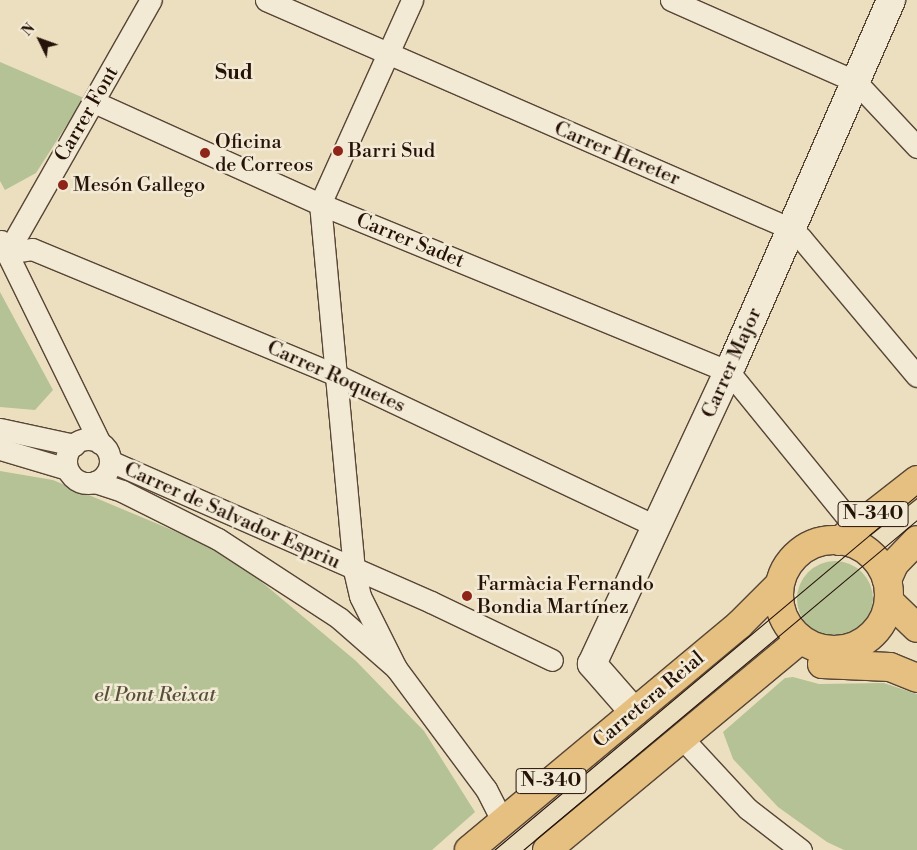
<!DOCTYPE html>
<meta charset="utf-8">
<style>
body{margin:0}
#map{position:relative;width:917px;height:850px;overflow:hidden;background:#ecdfbf;font-family:"Libre Bodoni",serif}
div>[style]{position:absolute}
.green>*{inset:0;background:#b4c295}
.round{border-radius:50%}
.roads{filter:drop-shadow(1px 0 #574536) drop-shadow(-1px 0 #574536) drop-shadow(0 1px #574536) drop-shadow(0 -1px #574536)}
.minor>*{height:21px;margin:-10.5px;padding:0 10.5px;transform-origin:10.5px;border-radius:10.5px;background:#f3ead5}
.minor>.ring{margin:-10.5px;padding:0;box-sizing:content-box;background:none;border:21px solid #f3ead5;border-radius:50%}
.tertiary>*{height:28px;margin:-14px;padding:0 14px;transform-origin:14px;border-radius:14px;background:#f3ead5}
.primary>*{height:28px;margin:-14px;padding:0 14px;transform-origin:14px;border-radius:14px;background:#e6c080}
.primary>.ring{margin:-14px;padding:0;box-sizing:content-box;background:none;border:28px solid #e6c080;border-radius:50%}
.tram>*{height:1px;margin:-0.5px;padding:0 0.5px;transform-origin:0.5px;border-radius:0.5px;background:#251208}
.dots>*{width:14px;height:14px;translate:-50% -50%;box-sizing:border-box;border:2px solid #f3ead5;border-radius:50%}
span{translate:-50% -50%;white-space:nowrap;text-align:center;line-height:1.15;-webkit-text-stroke:5px #f3ead5;paint-order:stroke}
.shield-label span{padding:1px 4px;background:#f3ead5;border:1px solid;border-radius:4px;-webkit-text-stroke-width:0}
.shield-label{font-size:19px;color:#251208;font-weight:700}
.street-label{font-size:20px;color:#251208}
.poi-label{font-size:20px;color:#251208}
.left{translate:0 -50%;text-align:left}
.park-label{font-size:20px;color:#575039;font-style:italic}
.neighbourhood-label{font-size:21px;color:#251208;font-weight:700}
.north{position:absolute;left:15px;top:15px;width:50px;height:50px;-webkit-text-stroke:4px #f3ead5;paint-order:stroke;rotate:312deg;font-size:14px;font-weight:700;line-height:20px;text-align:center;color:#251208}
.north::after{content:'';display:block;margin:auto;width:18px;height:22px;background:#251208;clip-path:polygon(50% 0,100% 100%,50% 72%,0 100%)}
</style>
<div id="map">
<div class="green">
<i style="clip-path:polygon(0 62px,84px 98px,36px 173px,5px 190px,0 181px)"></i>
<i style="clip-path:polygon(0 292px,53px 390px,35px 410px,0 407px)"></i>
<i style="clip-path:polygon(0 471px,53px 480px,227px 553px,356px 661px,424px 731px,475px 812px,432px 850px,0 850px)"></i>
<i class="round" style="left:797px;top:561px;width:76px;height:76px"></i>
<i style="clip-path:polygon(793px 677px,819px 684px,884px 683px,917px 694px,917px 850px,844px 850px,827px 842px,778px 807px,733px 759px,723px 732px,785px 678px)"></i>
</div>
<div class="roads">
<div class="minor">
<i style="left:266px;top:0;width:571px;rotate:23.55deg"></i>
<i style="left:789px;top:228px;width:16px;rotate:40deg"></i>
<i style="left:801px;top:238px;width:180px;rotate:50deg"></i>
<i style="left:671px;top:0;width:201px;rotate:23.8deg"></i>
<i style="left:855px;top:81px;width:91px;rotate:46.8deg"></i>
<i style="left:94px;top:102px;width:248px;rotate:24.3deg"></i>
<i style="left:320px;top:204px;width:442px;rotate:22.3deg"></i>
<i style="left:729px;top:372px;width:187px;rotate:50.9deg"></i>
<i style="left:847px;top:517px;width:14px;rotate:36deg"></i>
<i style="left:1px;top:241px;width:225px;rotate:63.9deg"></i>
<i style="left:7px;top:253px;width:25px;rotate:-9deg"></i>
<i style="left:32px;top:249px;width:329px;rotate:22.5deg"></i>
<i style="left:336px;top:375px;width:356px;rotate:25.3deg"></i>
<i style="left:7px;top:253px;width:291px;rotate:-60.4deg"></i>
<i style="left:0;top:429px;width:76px;rotate:12.2deg"></i>
<i class="ring" style="left:66px;top:439px;width:23px;height:23px"></i>
<i style="left:0;top:449px;width:70px;rotate:16.6deg"></i>
<i style="left:110px;top:461px;width:351px;rotate:23.7deg"></i>
<i style="left:431px;top:602px;width:134px;rotate:25.6deg"></i>
<i style="left:95px;top:482px;width:28px;rotate:18deg"></i>
<i style="left:122px;top:491px;width:107px;rotate:26.6deg"></i>
<i style="left:218px;top:539px;width:145px;rotate:33.1deg"></i>
<i style="left:339px;top:618px;width:76px;rotate:41.3deg"></i>
<i style="left:396px;top:668px;width:151px;rotate:53.4deg"></i>
<i style="left:486px;top:789px;width:37px;rotate:63deg"></i>
<i style="left:396px;top:668px;width:80px;rotate:-116.6deg"></i>
<i style="left:360px;top:596px;width:27px;rotate:-103deg"></i>
<i style="left:354px;top:570px;width:368px;rotate:-95.3deg"></i>
<i style="left:320px;top:204px;width:224px;rotate:-65.7deg"></i>
<i style="left:681px;top:737px;width:98px;rotate:47.1deg"></i>
<i style="left:748px;top:809px;width:67px;rotate:37.7deg"></i>
</div>
<div class="tertiary">
<i style="left:634px;top:712px;width:64px;rotate:-131.2deg"></i>
<i style="left:592px;top:664px;width:333px;rotate:-65deg"></i>
<i style="left:733px;top:362px;width:395px;rotate:-66.4deg"></i>
</div>
<div class="primary">
<i class="ring" style="left:779px;top:540px;width:82px;height:82px"></i>
<i style="left:839px;top:541px;width:99px;rotate:-38deg"></i>
<i style="left:887px;top:580px;width:17px;rotate:-66deg"></i>
<i style="left:894px;top:564px;width:33px;rotate:-46deg"></i>
<i style="left:890px;top:602px;width:37px;rotate:44deg"></i>
<i style="left:822px;top:664px;width:68px;rotate:2.5deg"></i>
<i style="left:890px;top:667px;width:29px;rotate:22deg"></i>
<i style="left:469px;top:850px;width:351px;rotate:-39.8deg"></i>
<i style="left:739px;top:625px;width:57px;rotate:-45deg"></i>
<i style="left:547px;top:850px;width:329px;rotate:-39.7deg"></i>
</div>
</div>
<div class="tram">
<i style="left:494px;top:850px;width:552px;rotate:-40deg"></i>
<i style="left:523px;top:850px;width:514px;rotate:-39.95deg"></i>
</div>
<div class="dots">
<i style="left:338px;top:151px;background:#8f2418"></i>
<i style="left:205px;top:153px;background:#8f2418"></i>
<i style="left:63px;top:185px;background:#8f2418"></i>
<i style="left:467px;top:596px;background:#8f2418"></i>
</div>
<div class="shield-label">
<span style="left:873px;top:514px">N-340</span>
<span style="left:551px;top:781px">N-340</span>
</div>
<div class="street-label">
<span style="left:87px;top:114px;rotate:-60deg">Carrer Font</span>
<span style="left:617px;top:154px;rotate:23deg">Carrer Hereter</span>
<span style="left:410px;top:241px;rotate:22deg">Carrer Sadet</span>
<span style="left:732px;top:363px;rotate:-66deg">Carrer Major</span>
<span style="left:336px;top:377px;rotate:24deg">Carrer Roquetes</span>
<span style="left:232px;top:516px;rotate:24deg">Carrer de Salvador Espriu</span>
<span style="left:649px;top:700px;rotate:-40deg">Carretera Reial</span>
</div>
<div class="poi-label">
<span class="left" style="left:215px;top:154px">Oficina<br>de Correos</span>
<span class="left" style="left:348px;top:151px">Barri Sud</span>
<span class="left" style="left:73px;top:185px">Mesón Gallego</span>
<span class="left" style="left:477px;top:596px">Farmàcia Fernando<br>Bondia Martínez</span>
</div>
<div class="park-label">
<span style="left:155px;top:695px">el Pont Reixat</span>
</div>
<div class="neighbourhood-label">
<span style="left:234px;top:73px">Sud</span>
</div>
<div class="north">N</div>
</div>
